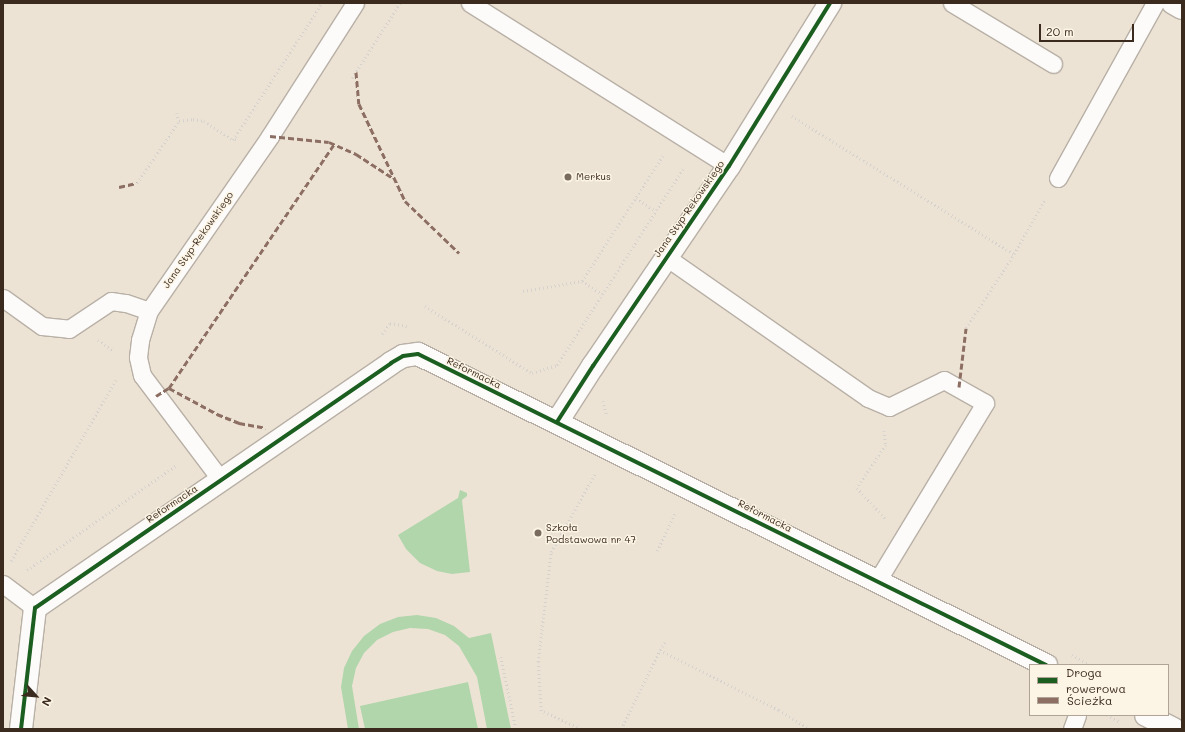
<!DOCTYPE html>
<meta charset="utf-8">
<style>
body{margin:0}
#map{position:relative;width:1185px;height:732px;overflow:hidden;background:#ede3d5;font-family:Mali,sans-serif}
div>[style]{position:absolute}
.green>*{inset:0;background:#b1d6ab}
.path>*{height:2.5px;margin-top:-1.25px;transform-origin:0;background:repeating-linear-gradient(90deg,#d5d2cd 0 1px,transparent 0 4px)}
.roads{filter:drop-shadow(1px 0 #b8b0a6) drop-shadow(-1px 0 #b8b0a6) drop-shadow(0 1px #b8b0a6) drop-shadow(0 -1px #b8b0a6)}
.lane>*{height:17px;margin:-8.5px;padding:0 8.5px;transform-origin:8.5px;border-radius:8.5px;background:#fcfbf9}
.street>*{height:22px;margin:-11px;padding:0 11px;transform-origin:11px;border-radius:11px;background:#fcfbf9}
.quiet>*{height:3px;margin-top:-1.5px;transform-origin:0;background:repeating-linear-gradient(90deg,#8d6e63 0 6px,transparent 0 9px)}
.cycleway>*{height:4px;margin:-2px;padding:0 2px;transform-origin:2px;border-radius:2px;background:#1b5e20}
.dots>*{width:11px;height:11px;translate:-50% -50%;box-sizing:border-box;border:2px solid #fcf5e5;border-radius:50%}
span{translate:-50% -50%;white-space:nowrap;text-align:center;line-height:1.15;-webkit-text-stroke:3px #fcf5e5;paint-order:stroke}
.poi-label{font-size:10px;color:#3b2a1e}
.left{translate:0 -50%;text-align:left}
.street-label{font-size:10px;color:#3b2a1e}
.frame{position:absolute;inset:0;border:4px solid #3b2a1e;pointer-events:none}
.legend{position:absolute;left:1029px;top:664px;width:140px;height:52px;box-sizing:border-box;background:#fcf5e5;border:1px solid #afa495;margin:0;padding:5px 7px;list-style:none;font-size:12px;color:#3b2a1e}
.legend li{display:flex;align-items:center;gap:8px;height:20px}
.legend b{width:20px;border:1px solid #afa495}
.north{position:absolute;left:16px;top:676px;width:40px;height:40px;-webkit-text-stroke:3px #fcf5e5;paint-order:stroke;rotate:117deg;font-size:11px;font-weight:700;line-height:16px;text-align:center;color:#3b2a1e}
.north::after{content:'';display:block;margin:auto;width:14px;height:18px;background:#3b2a1e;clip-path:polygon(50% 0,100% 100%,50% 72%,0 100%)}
.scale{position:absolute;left:1039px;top:24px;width:95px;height:18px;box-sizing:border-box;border:2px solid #3b2a1e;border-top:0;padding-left:5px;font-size:12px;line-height:14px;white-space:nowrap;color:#3b2a1e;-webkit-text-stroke:3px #fcf5e5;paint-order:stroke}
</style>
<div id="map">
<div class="green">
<i style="clip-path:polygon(460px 490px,467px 493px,467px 496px,462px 500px,470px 572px,452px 574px,437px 571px,420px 563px,406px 549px,398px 535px,458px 498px)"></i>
<i style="clip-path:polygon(417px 615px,436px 618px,454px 626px,469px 638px,491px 633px,511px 729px,487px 729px,477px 677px,459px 646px,445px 635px,428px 629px,410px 628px,393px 632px,377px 640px,364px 653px,356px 668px,352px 686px,359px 729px,348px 729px,341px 687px,344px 668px,352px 651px,364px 636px,380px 624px,398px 617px)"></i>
<i style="clip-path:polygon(468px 682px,478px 729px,365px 729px,360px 706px)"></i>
</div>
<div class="path">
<i style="left:352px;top:78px;width:89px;rotate:-57.4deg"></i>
<i style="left:177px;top:113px;width:8px;rotate:76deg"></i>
<i style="left:179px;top:121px;width:14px;rotate:-8deg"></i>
<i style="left:193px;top:119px;width:11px;rotate:10deg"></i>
<i style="left:204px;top:121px;width:35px;rotate:33deg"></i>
<i style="left:792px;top:116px;width:261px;rotate:31.9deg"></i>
<i style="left:1014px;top:254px;width:63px;rotate:-60.6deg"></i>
<i style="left:236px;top:139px;width:3px;rotate:162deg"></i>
<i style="left:233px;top:140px;width:163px;rotate:-57deg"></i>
<i style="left:137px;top:183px;width:75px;rotate:-55.9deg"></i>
<i style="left:636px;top:198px;width:23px;rotate:34deg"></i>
<i style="left:582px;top:281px;width:151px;rotate:-57.2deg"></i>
<i style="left:523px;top:291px;width:60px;rotate:-9.6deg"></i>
<i style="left:582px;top:281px;width:24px;rotate:33deg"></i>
<i style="left:425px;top:306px;width:126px;rotate:32.1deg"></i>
<i style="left:532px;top:373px;width:26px;rotate:-18deg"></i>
<i style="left:557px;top:365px;width:235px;rotate:-57.3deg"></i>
<i style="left:966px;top:328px;width:88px;rotate:-57deg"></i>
<i style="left:382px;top:334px;width:14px;rotate:-54deg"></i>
<i style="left:390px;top:323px;width:17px;rotate:10deg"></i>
<i style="left:98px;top:340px;width:18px;rotate:34deg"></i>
<i style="left:603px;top:401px;width:16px;rotate:75deg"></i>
<i style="left:884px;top:431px;width:14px;rotate:82deg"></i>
<i style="left:886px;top:445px;width:52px;rotate:124deg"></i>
<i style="left:857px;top:488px;width:41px;rotate:47deg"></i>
<i style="left:657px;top:551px;width:42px;rotate:-64.7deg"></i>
<i style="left:11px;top:561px;width:209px;rotate:-59.9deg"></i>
<i style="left:27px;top:570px;width:184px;rotate:-35.1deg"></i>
<i style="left:660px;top:650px;width:9px;rotate:-58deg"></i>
<i style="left:1072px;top:655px;width:21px;rotate:28deg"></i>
<i style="left:501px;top:657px;width:74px;rotate:78.2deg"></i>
<i style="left:1107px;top:715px;width:13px;rotate:27deg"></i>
<i style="left:581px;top:729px;width:44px;rotate:-155.8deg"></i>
<i style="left:541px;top:711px;width:49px;rotate:-93.5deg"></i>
<i style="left:538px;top:662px;width:111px;rotate:-83.3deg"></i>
<i style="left:551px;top:552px;width:92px;rotate:-60.6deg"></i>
<i style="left:621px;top:729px;width:88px;rotate:-63.7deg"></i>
<i style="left:660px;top:650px;width:133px;rotate:26.8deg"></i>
<i style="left:779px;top:710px;width:36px;rotate:32deg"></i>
</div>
<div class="roads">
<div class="lane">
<i style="left:470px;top:3px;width:306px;rotate:32.2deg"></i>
<i style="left:952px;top:3px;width:118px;rotate:31.1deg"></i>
<i style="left:1058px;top:178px;width:200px;rotate:-61deg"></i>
<i style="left:666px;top:257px;width:246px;rotate:34.9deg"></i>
<i style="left:868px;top:398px;width:23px;rotate:23deg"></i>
<i style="left:889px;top:407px;width:61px;rotate:-26.1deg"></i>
<i style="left:944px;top:380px;width:47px;rotate:29.3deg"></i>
<i style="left:985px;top:403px;width:208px;rotate:121.2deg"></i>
<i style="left:3px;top:298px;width:48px;rotate:35.7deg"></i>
<i style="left:42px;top:326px;width:27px;rotate:6deg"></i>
<i style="left:69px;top:329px;width:50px;rotate:-33.7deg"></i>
<i style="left:111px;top:301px;width:15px;rotate:8deg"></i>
<i style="left:126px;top:303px;width:24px;rotate:19deg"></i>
<i style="left:221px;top:480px;width:131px;rotate:-127deg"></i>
<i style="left:142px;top:375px;width:18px;rotate:-103deg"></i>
<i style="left:138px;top:357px;width:17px;rotate:-83deg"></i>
<i style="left:140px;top:340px;width:30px;rotate:-73deg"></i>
<i style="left:149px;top:311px;width:213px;rotate:-55.3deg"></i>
<i style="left:270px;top:136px;width:158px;rotate:-57.4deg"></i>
<i style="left:3px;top:584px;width:40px;rotate:37deg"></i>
<i style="left:1072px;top:729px;width:15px;rotate:-70deg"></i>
</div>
<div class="street">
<i style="left:1173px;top:3px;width:10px;rotate:29deg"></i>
<i style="left:557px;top:422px;width:67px;rotate:-57.3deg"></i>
<i style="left:593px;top:366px;width:242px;rotate:-55.8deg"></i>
<i style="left:729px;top:166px;width:192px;rotate:-58.2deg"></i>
<i style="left:1146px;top:715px;width:31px;rotate:27deg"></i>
<i style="left:21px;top:729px;width:122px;rotate:-83.4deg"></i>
<i style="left:35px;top:608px;width:432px;rotate:-34.5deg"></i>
<i style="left:391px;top:363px;width:14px;rotate:-30deg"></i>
<i style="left:403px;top:356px;width:15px;rotate:-8deg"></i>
<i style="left:418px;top:354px;width:701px;rotate:26.35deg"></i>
</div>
</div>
<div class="quiet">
<i style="left:356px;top:72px;width:32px;rotate:85deg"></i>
<i style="left:359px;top:104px;width:107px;rotate:64.6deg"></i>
<i style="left:405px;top:201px;width:75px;rotate:43.9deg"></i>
<i style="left:270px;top:136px;width:59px;rotate:5.8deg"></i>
<i style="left:329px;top:142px;width:30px;rotate:24deg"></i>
<i style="left:356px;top:154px;width:44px;rotate:33deg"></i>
<i style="left:119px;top:187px;width:18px;rotate:-13deg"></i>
<i style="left:959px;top:387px;width:59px;rotate:-83.2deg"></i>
<i style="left:169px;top:388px;width:295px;rotate:-55.9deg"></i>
<i style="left:156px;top:396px;width:15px;rotate:-32deg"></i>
<i style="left:169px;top:388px;width:55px;rotate:28.4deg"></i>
<i style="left:217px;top:414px;width:24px;rotate:22deg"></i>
<i style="left:239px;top:423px;width:27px;rotate:10deg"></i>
</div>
<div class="cycleway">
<i style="left:557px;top:422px;width:67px;rotate:-57.3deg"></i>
<i style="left:593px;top:366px;width:242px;rotate:-55.8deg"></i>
<i style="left:729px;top:166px;width:192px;rotate:-58.2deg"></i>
<i style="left:21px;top:729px;width:122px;rotate:-83.4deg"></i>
<i style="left:35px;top:608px;width:432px;rotate:-34.5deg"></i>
<i style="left:391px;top:363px;width:14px;rotate:-30deg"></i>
<i style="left:403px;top:356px;width:15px;rotate:-8deg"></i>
<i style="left:418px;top:354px;width:701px;rotate:26.35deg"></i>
</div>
<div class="dots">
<i style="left:568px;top:177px;background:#796b5e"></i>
<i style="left:538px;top:533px;background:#796b5e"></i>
</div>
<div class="poi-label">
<span class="left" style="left:576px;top:177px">Merkus</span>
<span class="left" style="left:546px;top:533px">Szkoła<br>Podstawowa nr 47</span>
</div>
<div class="street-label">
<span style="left:689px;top:209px;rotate:-55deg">Jana Styp-Rekowskiego</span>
<span style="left:198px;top:240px;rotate:-55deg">Jana Styp-Rekowskiego</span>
<span style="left:474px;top:373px;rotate:26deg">Reformacka</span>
<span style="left:172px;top:504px;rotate:-34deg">Reformacka</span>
<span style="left:765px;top:516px;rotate:27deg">Reformacka</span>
</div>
<div class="frame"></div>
<ul class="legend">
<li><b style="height:5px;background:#1b5e20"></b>Droga rowerowa</li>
<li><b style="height:5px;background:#8d6e63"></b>Ścieżka</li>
</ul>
<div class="north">N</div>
<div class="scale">20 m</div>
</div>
